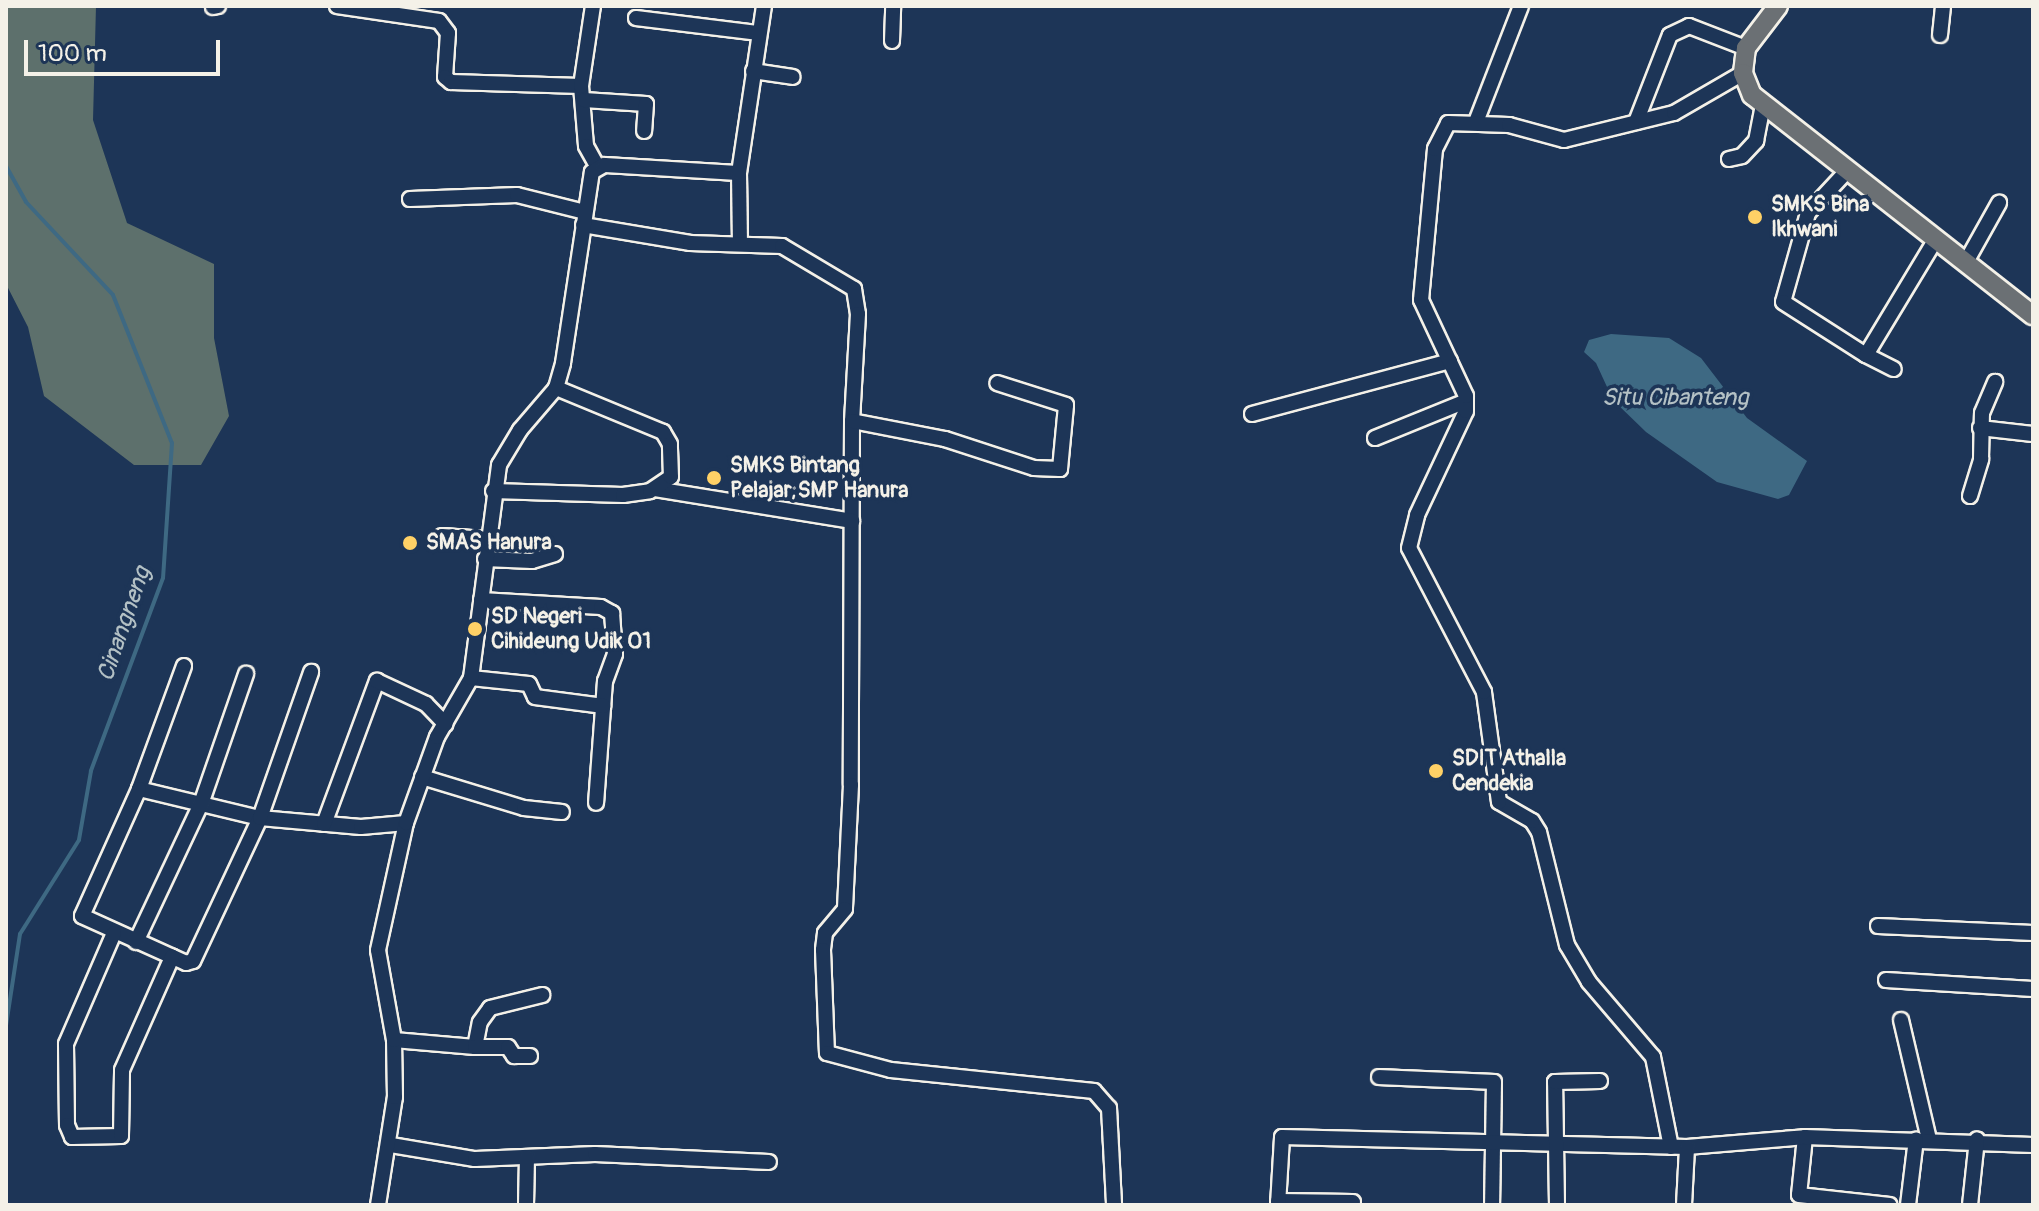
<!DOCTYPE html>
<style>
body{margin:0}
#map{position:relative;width:2039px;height:1211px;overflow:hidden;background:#1d3557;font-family:Pangolin,sans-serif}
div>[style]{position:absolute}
.green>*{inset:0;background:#5d706c}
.water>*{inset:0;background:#3e6983}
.stream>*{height:4px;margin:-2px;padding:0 2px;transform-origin:2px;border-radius:2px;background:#3e6983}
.roads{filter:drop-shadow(2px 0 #f4f1e8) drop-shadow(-2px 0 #f4f1e8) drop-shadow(0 2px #f4f1e8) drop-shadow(0 -2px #f4f1e8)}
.minor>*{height:14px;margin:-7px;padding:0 7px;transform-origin:7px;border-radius:7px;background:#1d3557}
.major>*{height:18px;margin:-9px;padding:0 9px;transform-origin:9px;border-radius:9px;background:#6b7074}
.dots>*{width:22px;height:22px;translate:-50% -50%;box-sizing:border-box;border:4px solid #1d3557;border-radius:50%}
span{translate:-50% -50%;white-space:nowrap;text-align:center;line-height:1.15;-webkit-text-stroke:7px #1d3557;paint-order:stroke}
.poi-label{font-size:22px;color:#f4f1e8;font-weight:700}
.left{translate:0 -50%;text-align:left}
.water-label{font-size:24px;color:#b4c1c5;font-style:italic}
.frame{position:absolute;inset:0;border:8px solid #f4f1e8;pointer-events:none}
.scale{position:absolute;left:24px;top:40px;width:196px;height:36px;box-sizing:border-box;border:4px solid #f4f1e8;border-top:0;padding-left:10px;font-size:24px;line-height:28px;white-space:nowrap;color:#f4f1e8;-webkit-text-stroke:6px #1d3557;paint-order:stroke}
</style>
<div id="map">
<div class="green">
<i style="clip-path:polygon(6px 6px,96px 6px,93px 120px,127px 223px,214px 264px,214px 338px,229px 416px,201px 465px,134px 465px,44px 396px,28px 327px,6px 284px)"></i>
</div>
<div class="water">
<i style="clip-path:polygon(1611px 334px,1669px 338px,1701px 358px,1747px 418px,1807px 461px,1789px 495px,1778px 499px,1717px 482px,1646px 432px,1613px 400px,1596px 363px,1584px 352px,1589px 340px)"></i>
</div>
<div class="stream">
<i style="left:6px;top:166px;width:41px;rotate:60.9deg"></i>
<i style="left:26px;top:202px;width:127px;rotate:46.9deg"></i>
<i style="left:113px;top:295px;width:159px;rotate:68.3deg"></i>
<i style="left:172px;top:443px;width:135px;rotate:93.8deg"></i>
<i style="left:163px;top:578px;width:206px;rotate:110.5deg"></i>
<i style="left:91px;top:771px;width:70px;rotate:99.9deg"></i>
<i style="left:79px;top:840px;width:111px;rotate:122.1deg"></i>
<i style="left:20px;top:934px;width:92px;rotate:98.7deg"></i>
</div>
<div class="roads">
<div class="minor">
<i style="left:337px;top:6px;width:103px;rotate:8.4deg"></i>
<i style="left:439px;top:21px;width:15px;rotate:53deg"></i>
<i style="left:448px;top:33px;width:44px;rotate:93.9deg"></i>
<i style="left:445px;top:77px;width:8px;rotate:40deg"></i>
<i style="left:451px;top:82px;width:130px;rotate:1.8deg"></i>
<i style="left:581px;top:86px;width:60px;rotate:85.2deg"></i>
<i style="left:586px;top:146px;width:23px;rotate:61deg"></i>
<i style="left:213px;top:7px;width:5px;rotate:-11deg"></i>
<i style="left:636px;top:18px;width:124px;rotate:7deg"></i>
<i style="left:1940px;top:35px;width:29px;rotate:-84deg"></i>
<i style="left:892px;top:41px;width:35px;rotate:-88deg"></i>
<i style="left:753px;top:71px;width:40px;rotate:8.5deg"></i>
<i style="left:581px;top:86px;width:81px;rotate:-81.5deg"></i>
<i style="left:584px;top:100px;width:62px;rotate:3.7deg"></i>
<i style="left:646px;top:104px;width:27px;rotate:94deg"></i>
<i style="left:1476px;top:122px;width:124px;rotate:-68.8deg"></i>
<i style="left:1636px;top:122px;width:93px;rotate:-68.7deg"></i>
<i style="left:1670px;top:35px;width:21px;rotate:-25deg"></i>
<i style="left:1689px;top:26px;width:61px;rotate:21.1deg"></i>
<i style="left:1729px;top:159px;width:13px;rotate:-13deg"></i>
<i style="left:1742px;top:156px;width:21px;rotate:-47deg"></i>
<i style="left:1756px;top:141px;width:36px;rotate:-79deg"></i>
<i style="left:1847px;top:171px;width:57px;rotate:132.9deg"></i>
<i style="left:1808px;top:213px;width:92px;rotate:105.7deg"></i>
<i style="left:1783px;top:302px;width:98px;rotate:32.6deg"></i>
<i style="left:1866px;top:355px;width:135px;rotate:-58.9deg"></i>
<i style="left:739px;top:173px;width:70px;rotate:89.2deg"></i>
<i style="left:410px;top:199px;width:107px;rotate:-2.1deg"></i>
<i style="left:517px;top:195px;width:70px;rotate:14deg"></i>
<i style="left:583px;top:225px;width:109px;rotate:9.5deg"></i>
<i style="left:690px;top:243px;width:92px;rotate:1.9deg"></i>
<i style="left:782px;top:246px;width:84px;rotate:30.8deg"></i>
<i style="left:854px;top:289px;width:25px;rotate:81deg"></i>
<i style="left:858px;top:314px;width:107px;rotate:93.2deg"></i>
<i style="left:852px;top:421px;width:364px;rotate:90.2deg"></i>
<i style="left:851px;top:785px;width:124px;rotate:92.8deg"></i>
<i style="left:845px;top:909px;width:31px;rotate:130deg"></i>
<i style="left:825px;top:933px;width:17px;rotate:97deg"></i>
<i style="left:823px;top:950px;width:103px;rotate:87.8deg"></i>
<i style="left:827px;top:1053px;width:66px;rotate:14.9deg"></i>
<i style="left:891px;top:1070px;width:204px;rotate:5.9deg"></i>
<i style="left:1094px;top:1091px;width:23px;rotate:49deg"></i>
<i style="left:1109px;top:1108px;width:97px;rotate:87deg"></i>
<i style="left:1966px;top:262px;width:68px;rotate:-60.8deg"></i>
<i style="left:1866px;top:355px;width:31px;rotate:27deg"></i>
<i style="left:1252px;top:414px;width:205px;rotate:-15deg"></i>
<i style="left:852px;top:421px;width:95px;rotate:11deg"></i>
<i style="left:945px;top:439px;width:94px;rotate:18deg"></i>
<i style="left:1034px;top:468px;width:26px;rotate:2deg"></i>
<i style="left:1060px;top:469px;width:64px;rotate:-84.6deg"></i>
<i style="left:1066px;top:405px;width:72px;rotate:-162.3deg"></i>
<i style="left:1980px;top:428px;width:53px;rotate:6.5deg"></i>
<i style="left:1375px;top:438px;width:98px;rotate:-22.1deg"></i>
<i style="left:655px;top:489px;width:200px;rotate:9.2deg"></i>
<i style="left:493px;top:491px;width:130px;rotate:1.8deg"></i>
<i style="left:623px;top:495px;width:27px;rotate:-8deg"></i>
<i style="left:650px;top:491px;width:25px;rotate:-34deg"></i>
<i style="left:671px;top:477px;width:33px;rotate:-92deg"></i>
<i style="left:670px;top:444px;width:14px;rotate:-120deg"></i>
<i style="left:663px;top:432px;width:116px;rotate:-157.6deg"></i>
<i style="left:1970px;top:496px;width:39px;rotate:-73deg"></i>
<i style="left:1981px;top:459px;width:46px;rotate:-88.8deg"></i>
<i style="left:1982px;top:413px;width:34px;rotate:-67deg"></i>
<i style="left:442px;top:536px;width:45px;rotate:3.8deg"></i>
<i style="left:485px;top:559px;width:47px;rotate:2.4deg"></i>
<i style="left:532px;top:561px;width:24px;rotate:-17deg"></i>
<i style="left:481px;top:600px;width:120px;rotate:3.3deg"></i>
<i style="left:601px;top:607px;width:13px;rotate:29deg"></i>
<i style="left:612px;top:613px;width:41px;rotate:85.8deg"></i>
<i style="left:615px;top:654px;width:29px;rotate:110deg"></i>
<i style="left:605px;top:681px;width:122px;rotate:94.2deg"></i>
<i style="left:184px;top:666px;width:131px;rotate:110.1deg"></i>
<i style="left:139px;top:789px;width:124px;rotate:13.5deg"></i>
<i style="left:260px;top:818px;width:101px;rotate:5.1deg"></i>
<i style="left:361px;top:827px;width:45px;rotate:-5.1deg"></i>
<i style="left:471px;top:678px;width:58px;rotate:5.9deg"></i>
<i style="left:529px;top:684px;width:14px;rotate:65deg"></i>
<i style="left:535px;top:697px;width:69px;rotate:7.5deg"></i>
<i style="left:422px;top:777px;width:107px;rotate:16.9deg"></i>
<i style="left:524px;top:808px;width:38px;rotate:6deg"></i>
<i style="left:139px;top:789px;width:139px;rotate:114.2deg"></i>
<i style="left:82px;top:916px;width:114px;rotate:24.3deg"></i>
<i style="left:186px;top:963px;width:7px;rotate:-16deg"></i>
<i style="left:193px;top:961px;width:158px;rotate:-64.9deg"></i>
<i style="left:260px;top:818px;width:155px;rotate:-70.7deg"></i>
<i style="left:324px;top:824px;width:153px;rotate:-69.7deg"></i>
<i style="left:377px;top:681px;width:54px;rotate:25.1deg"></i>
<i style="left:426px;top:704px;width:28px;rotate:46deg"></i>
<i style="left:1878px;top:926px;width:155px;rotate:2.6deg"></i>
<i style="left:114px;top:933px;width:121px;rotate:113.4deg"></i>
<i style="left:66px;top:1044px;width:81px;rotate:89.3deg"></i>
<i style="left:67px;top:1125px;width:13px;rotate:67deg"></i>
<i style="left:72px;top:1137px;width:49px;rotate:-1.2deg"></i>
<i style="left:121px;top:1136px;width:66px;rotate:-89.1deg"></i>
<i style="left:122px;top:1070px;width:124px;rotate:-66.1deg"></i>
<i style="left:136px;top:942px;width:153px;rotate:-64.8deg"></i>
<i style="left:201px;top:804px;width:138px;rotate:-70.9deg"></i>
<i style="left:1886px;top:980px;width:147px;rotate:3.5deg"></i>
<i style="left:1901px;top:1020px;width:122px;rotate:76.8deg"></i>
<i style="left:394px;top:1040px;width:81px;rotate:4.9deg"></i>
<i style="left:475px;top:1047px;width:25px;rotate:-79deg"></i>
<i style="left:480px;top:1022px;width:17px;rotate:-54deg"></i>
<i style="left:490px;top:1008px;width:54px;rotate:-14deg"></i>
<i style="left:475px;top:1047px;width:33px"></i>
<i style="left:508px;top:1047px;width:11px;rotate:56deg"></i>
<i style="left:514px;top:1056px;width:16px"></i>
<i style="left:1379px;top:1077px;width:115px;rotate:2.5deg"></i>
<i style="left:1494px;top:1082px;width:123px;rotate:90.9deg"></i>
<i style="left:1805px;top:1137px;width:58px;rotate:95.9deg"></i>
<i style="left:1799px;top:1195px;width:91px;rotate:6.3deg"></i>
<i style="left:391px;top:1145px;width:85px;rotate:9.5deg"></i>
<i style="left:475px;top:1159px;width:120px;rotate:-2.4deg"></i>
<i style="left:595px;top:1154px;width:174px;rotate:2.6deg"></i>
<i style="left:1671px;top:1147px;width:92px;rotate:-101.3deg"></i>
<i style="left:1653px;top:1057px;width:99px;rotate:-130.5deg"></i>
<i style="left:1589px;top:982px;width:43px;rotate:-120.7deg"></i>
<i style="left:1567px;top:945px;width:116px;rotate:-103.9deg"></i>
<i style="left:1539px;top:832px;width:13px;rotate:-122deg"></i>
<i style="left:1532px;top:821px;width:38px;rotate:-150deg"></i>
<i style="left:1499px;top:802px;width:111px;rotate:-97.8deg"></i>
<i style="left:1484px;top:692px;width:162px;rotate:-117.5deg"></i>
<i style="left:1409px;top:548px;width:34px;rotate:-76deg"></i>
<i style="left:1417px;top:515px;width:115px;rotate:-64.8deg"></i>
<i style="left:1466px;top:411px;width:15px;rotate:-90deg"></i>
<i style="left:1466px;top:396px;width:106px;rotate:-115.1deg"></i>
<i style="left:1421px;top:300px;width:152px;rotate:-84.7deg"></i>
<i style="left:1435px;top:149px;width:29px;rotate:-63deg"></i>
<i style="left:1448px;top:123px;width:61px;rotate:1.9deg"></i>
<i style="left:1509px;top:125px;width:57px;rotate:15.3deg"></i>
<i style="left:1564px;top:140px;width:113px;rotate:-13.8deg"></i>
<i style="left:1674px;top:113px;width:80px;rotate:-30.1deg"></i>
<i style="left:1278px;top:1201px;width:75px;rotate:0.8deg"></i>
<i style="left:378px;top:1205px;width:109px;rotate:-81.1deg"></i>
<i style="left:395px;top:1097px;width:57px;rotate:-91deg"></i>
<i style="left:394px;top:1040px;width:91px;rotate:-100.1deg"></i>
<i style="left:378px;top:950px;width:130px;rotate:-77.6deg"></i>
<i style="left:406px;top:823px;width:91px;rotate:-70.2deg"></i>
<i style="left:437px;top:737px;width:68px;rotate:-60deg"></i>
<i style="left:471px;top:678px;width:215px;rotate:-82.5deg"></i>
<i style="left:499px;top:465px;width:41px;rotate:-59deg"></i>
<i style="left:520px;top:430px;width:55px;rotate:-49.4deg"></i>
<i style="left:556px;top:388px;width:26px;rotate:-74deg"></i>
<i style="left:563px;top:363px;width:193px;rotate:-81.4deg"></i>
<i style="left:592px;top:172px;width:14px;rotate:-30deg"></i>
<i style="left:604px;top:165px;width:135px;rotate:3.4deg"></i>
<i style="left:739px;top:173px;width:169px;rotate:-81.5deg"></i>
<i style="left:526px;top:1205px;width:48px;rotate:-88.8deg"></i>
<i style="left:1278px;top:1205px;width:68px;rotate:-86.6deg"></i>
<i style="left:1282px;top:1137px;width:405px;rotate:1.4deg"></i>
<i style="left:1687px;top:1147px;width:118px;rotate:-4.8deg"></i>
<i style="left:1805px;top:1137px;width:228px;rotate:2deg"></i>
<i style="left:1557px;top:1205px;width:123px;rotate:-90.9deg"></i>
<i style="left:1555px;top:1082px;width:45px;rotate:-1.3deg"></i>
<i style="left:1684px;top:1205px;width:58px;rotate:-87deg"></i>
<i style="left:1908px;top:1205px;width:66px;rotate:-83.1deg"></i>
<i style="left:1970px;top:1205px;width:66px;rotate:-83.9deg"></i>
</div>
<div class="major">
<i style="left:1778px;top:6px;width:53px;rotate:127.3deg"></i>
<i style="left:1746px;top:48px;width:25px;rotate:97deg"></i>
<i style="left:1743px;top:73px;width:24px;rotate:68deg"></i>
<i style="left:1752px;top:95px;width:357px;rotate:38.1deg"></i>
</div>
</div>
<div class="dots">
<i style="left:1755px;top:217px;background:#ffd166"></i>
<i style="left:714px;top:478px;background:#ffd166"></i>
<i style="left:410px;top:543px;background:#ffd166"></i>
<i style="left:475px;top:629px;background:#ffd166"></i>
<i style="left:1436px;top:771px;background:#ffd166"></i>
</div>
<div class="poi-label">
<span class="left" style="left:1771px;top:217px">SMKS Bina<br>Ikhwani</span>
<span class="left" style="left:730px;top:478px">SMKS Bintang<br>Pelajar;SMP Hanura</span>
<span class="left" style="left:426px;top:543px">SMAS Hanura</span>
<span class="left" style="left:491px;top:629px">SD Negeri<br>Cihideung Udik 01</span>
<span class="left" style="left:1452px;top:771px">SDIT Athalla<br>Cendekia</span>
</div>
<div class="water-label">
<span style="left:1675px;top:398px">Situ Cibanteng</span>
<span style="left:124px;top:624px;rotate:-71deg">Cinangneng</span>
</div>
<div class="frame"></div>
<div class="scale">100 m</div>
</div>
